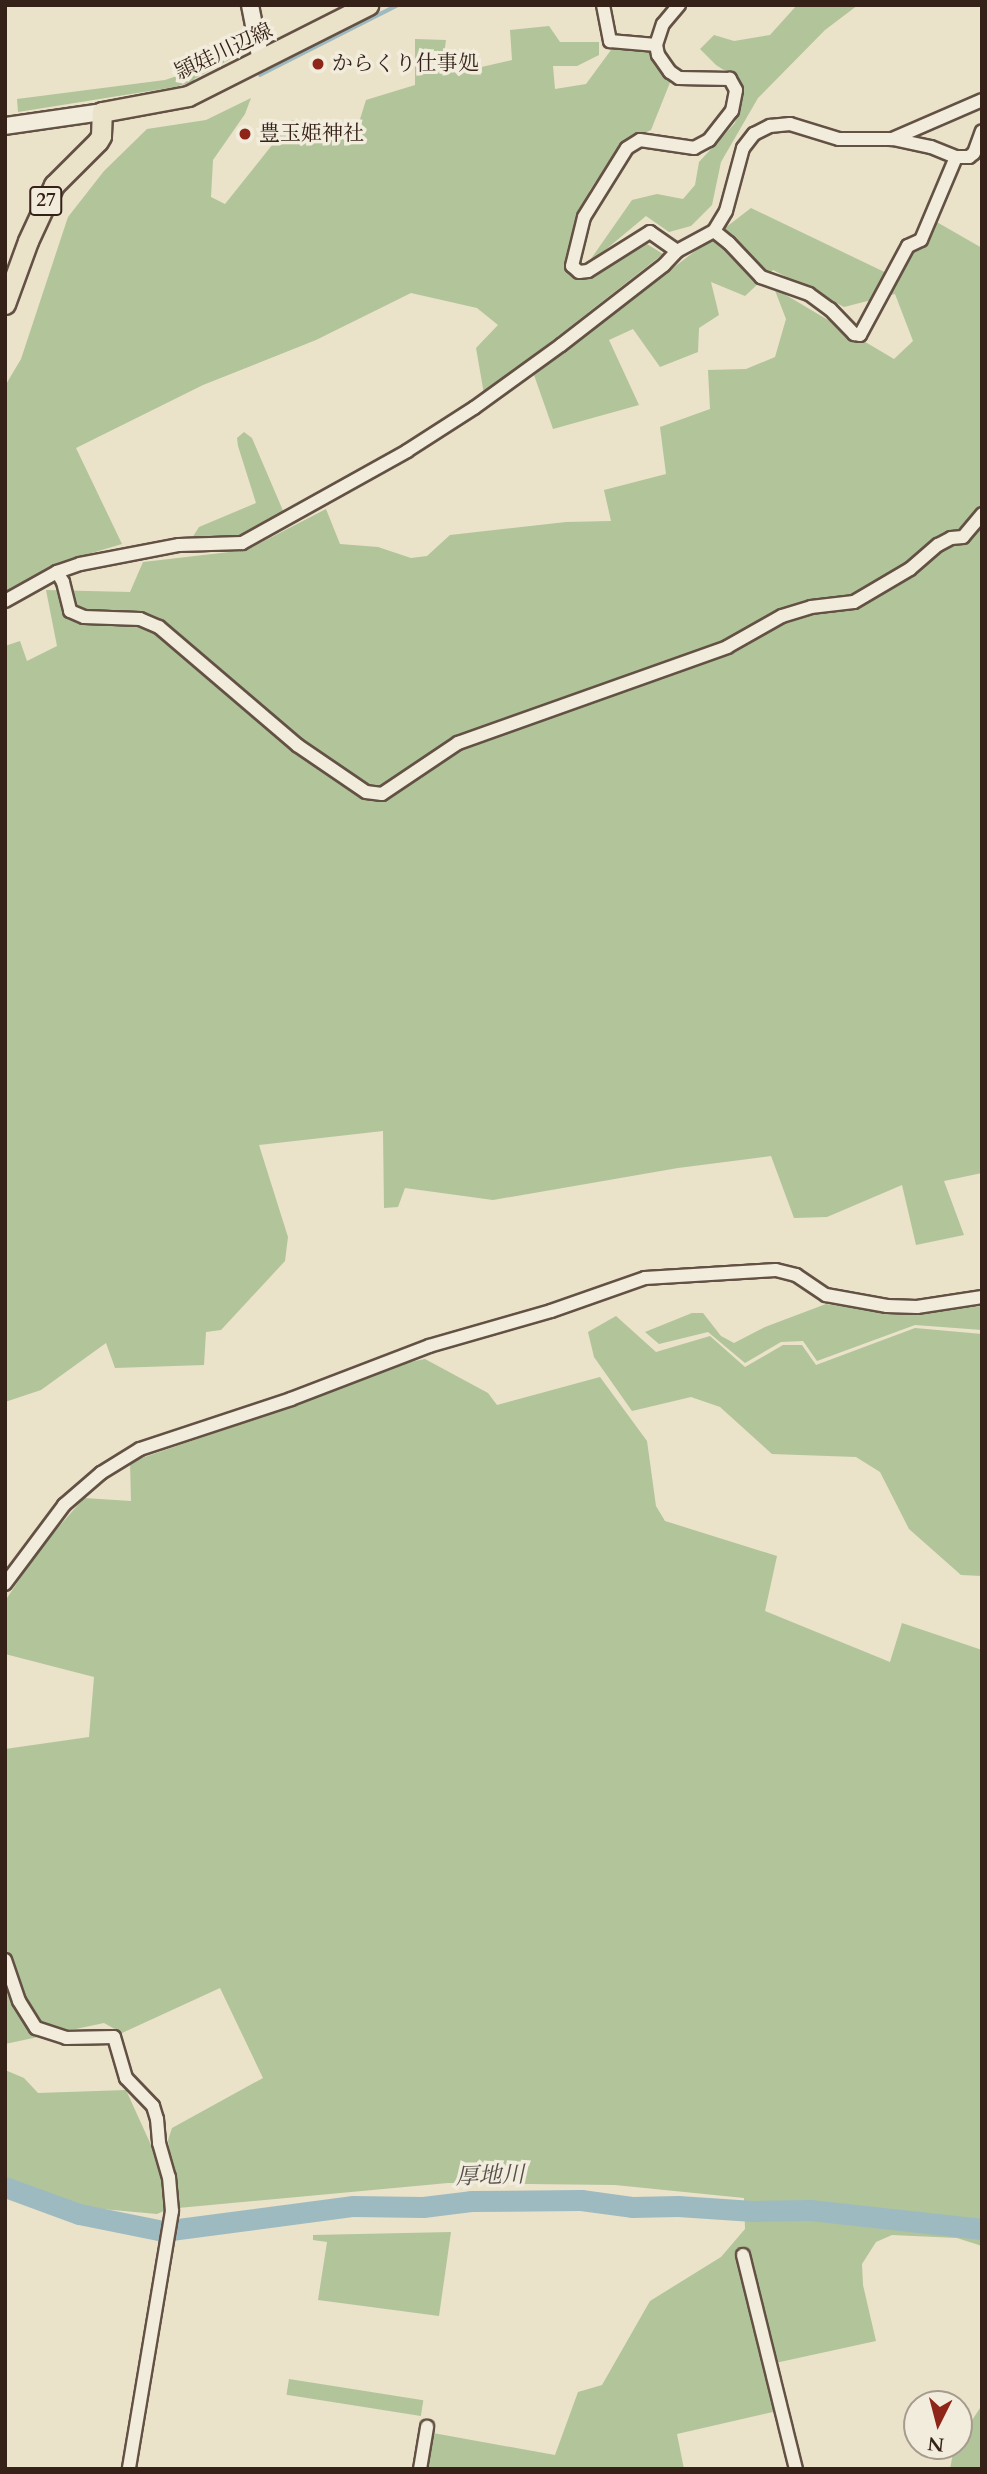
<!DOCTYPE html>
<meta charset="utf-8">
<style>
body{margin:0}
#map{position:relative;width:987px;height:2474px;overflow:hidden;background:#eae2c9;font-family:Cardo,"Noto Serif JP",serif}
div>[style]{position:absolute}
.green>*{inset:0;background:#b2c49a;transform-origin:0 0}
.stream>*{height:3.5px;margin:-1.75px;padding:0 1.75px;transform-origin:1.75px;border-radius:1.75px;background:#9ebac1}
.river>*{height:21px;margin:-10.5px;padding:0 10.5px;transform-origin:10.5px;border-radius:10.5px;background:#9ebac1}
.roads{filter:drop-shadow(2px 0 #635144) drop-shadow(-2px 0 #635144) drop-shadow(0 2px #635144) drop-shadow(0 -2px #635144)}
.minor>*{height:12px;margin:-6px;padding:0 6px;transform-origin:6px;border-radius:6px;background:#f1ecdc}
.tertiary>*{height:16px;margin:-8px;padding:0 8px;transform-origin:8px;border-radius:8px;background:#f1ecdc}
.primary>*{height:19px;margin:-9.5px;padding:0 9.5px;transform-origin:9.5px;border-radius:9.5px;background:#eae2c9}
.dots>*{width:19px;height:19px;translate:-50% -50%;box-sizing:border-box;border:4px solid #f1ecdc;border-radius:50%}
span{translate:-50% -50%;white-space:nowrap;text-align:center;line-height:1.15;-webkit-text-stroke:7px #f1ecdc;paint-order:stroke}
.shield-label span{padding:2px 5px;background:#f1ecdc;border:2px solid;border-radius:5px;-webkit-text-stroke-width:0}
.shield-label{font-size:19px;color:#362118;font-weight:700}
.street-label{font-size:21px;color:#362118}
.poi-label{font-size:21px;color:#362118}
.left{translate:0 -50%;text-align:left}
.water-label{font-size:23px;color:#554f4b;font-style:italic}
.frame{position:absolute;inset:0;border:7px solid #362118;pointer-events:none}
.north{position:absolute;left:903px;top:2390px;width:70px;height:70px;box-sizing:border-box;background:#f1ecdc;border:2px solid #a69b8e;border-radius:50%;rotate:186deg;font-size:19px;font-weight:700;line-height:28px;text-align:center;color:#362118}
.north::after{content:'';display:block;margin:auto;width:24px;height:32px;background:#8f2418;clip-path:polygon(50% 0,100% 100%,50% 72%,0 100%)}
</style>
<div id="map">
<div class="green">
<i style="clip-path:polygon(797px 5px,858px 5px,825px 30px,758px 98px,721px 162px,712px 205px,691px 226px,669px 232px,646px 216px,586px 266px,632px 200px,657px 194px,683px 199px,695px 185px,699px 162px,735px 123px,743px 90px,736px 78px,716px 65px,700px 49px,714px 35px,734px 41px,770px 35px)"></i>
<i style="clip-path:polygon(549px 26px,560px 42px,599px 42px,599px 55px,577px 66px,553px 66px,555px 89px,586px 84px,611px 50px,648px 49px,671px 80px,651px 130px,629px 140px,613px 156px,590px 190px,573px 234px,567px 268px,580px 278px,598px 272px,647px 244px,663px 254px,484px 394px,476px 348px,498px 325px,477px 308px,411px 293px,316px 340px,203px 385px,76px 448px,122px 544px,58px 563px,5px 592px,5px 386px,21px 359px,68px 217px,104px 171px,147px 129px,206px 120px,251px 98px,245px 114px,213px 160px,211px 197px,225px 204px,292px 120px,332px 131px,356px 132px,366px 100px,415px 85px,415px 39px,446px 40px,443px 61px,477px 68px,512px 60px,510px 30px)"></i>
<i style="clip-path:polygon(234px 57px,194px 79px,195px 81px,175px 87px,18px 112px,17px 99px,165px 80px)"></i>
<i style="clip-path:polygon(751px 208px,897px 278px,913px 252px,925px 244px,935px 221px,982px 248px,982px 1173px,944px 1181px,964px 1235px,916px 1245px,902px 1185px,827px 1217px,794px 1218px,771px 1156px,678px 1168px,493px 1200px,405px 1188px,398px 1207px,384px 1208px,383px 1131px,259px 1145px,288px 1237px,285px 1261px,221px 1330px,206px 1332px,204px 1365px,115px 1368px,106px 1343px,41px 1390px,5px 1402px,5px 646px,20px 641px,27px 661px,57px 646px,46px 590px,130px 592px,143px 562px,247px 550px,326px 509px,340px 544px,378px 547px,411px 558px,427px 556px,450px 535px,566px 522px,611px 521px,604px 490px,666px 474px,660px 427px,710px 409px,708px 370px,746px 369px,775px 357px,786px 319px,774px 288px,894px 359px,913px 341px,895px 294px,844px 307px,773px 270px,745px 296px,711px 282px,719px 315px,699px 328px,698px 352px,660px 367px,633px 329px,609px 340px,639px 405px,553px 429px,534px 375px)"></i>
<i style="clip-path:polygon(244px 432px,252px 438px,284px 513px,240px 537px,192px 538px,199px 527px,256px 503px,238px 446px,237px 438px)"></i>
<i style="clip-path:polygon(826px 1304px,906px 1315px,982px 1306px,982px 1330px,915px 1325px,817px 1361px,803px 1341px,781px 1342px,745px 1363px,708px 1332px,659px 1344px,645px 1332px,692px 1313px,703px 1313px,721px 1336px,734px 1343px,765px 1327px)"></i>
<i style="clip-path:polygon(616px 1316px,656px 1352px,710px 1336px,745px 1367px,783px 1345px,802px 1345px,816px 1365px,915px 1328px,982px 1334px,982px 1576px,961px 1575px,909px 1529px,880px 1472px,856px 1457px,772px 1454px,720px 1407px,691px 1397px,632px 1411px,594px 1357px,588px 1332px)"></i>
<i style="clip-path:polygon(425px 1359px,488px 1393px,497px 1405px,600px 1377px,647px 1441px,656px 1506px,665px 1521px,777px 1556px,765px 1611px,890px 1662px,902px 1623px,982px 1650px,982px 2246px,957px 2238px,892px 2235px,876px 2242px,862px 2264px,863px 2285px,876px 2341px,766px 2365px,777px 2411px,677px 2434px,684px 2469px,427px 2469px,433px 2433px,555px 2455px,578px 2392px,602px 2385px,650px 2301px,721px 2257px,745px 2229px,744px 2198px,615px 2185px,448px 2183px,178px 2208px,168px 2140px,172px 2128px,263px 2078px,220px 1988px,122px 2033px,104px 2023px,5px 2044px,5px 1749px,89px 1737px,94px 1677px,5px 1654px,5px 1601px,41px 1547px,84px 1498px,131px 1501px,130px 1462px,303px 1403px,400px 1364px)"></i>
<i style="clip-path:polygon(5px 2070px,24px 2078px,38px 2093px,126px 2090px,166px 2178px,166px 2210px,157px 2214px,80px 2207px,5px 2178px)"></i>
<i style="clip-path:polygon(451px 2232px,439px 2316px,318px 2300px,327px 2242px,313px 2240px,313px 2235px)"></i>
<i style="left:289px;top:2379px;width:136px;height:16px;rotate:9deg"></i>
<i style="clip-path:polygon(982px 2405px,982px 2469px,950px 2469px,954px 2448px,959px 2446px,959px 2440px)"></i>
</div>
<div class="stream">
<i style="left:260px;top:75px;width:155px;rotate:-26.9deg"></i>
</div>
<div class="river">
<i style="left:5px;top:2187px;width:79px;rotate:20deg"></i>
<i style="left:79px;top:2214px;width:86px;rotate:11.4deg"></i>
<i style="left:163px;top:2231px;width:192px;rotate:-7.5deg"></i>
<i style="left:353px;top:2206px;width:70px;rotate:0.8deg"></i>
<i style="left:423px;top:2207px;width:48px;rotate:-7.1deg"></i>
<i style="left:471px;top:2201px;width:110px;rotate:-0.5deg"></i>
<i style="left:581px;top:2200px;width:51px;rotate:7.8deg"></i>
<i style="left:632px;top:2207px;width:46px;rotate:-1.2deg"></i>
<i style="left:678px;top:2206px;width:75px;rotate:3.8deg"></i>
<i style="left:753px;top:2211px;width:57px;rotate:-1deg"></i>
<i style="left:810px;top:2210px;width:173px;rotate:6.3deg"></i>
</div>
<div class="roads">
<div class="minor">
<i style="left:603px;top:5px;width:37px;rotate:79deg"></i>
<i style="left:610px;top:41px;width:46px;rotate:5deg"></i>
<i style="left:893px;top:139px;width:39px;rotate:12deg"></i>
<i style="left:931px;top:147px;width:27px;rotate:22deg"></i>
<i style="left:714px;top:231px;width:19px;rotate:39deg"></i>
<i style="left:729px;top:243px;width:47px;rotate:46.7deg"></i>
<i style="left:761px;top:277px;width:51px;rotate:19.5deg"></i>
<i style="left:809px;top:294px;width:26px;rotate:36deg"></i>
<i style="left:830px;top:309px;width:35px;rotate:46deg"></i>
<i style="left:854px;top:334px;width:6px;rotate:9deg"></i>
<i style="left:860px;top:335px;width:101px;rotate:-61.7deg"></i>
<i style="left:908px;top:246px;width:14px;rotate:-25deg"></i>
<i style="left:921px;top:240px;width:90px;rotate:-67.1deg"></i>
<i style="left:956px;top:157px;width:13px"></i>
<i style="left:969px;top:157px;width:6px;rotate:-39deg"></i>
<i style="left:974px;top:153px;width:23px;rotate:-70deg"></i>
<i style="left:677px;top:251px;width:33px;rotate:-145deg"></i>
<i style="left:650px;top:232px;width:73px;rotate:147.8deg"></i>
<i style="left:588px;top:271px;width:9px;rotate:174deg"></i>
<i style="left:579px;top:272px;width:9px;rotate:-139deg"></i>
<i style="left:572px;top:266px;width:50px;rotate:-76.2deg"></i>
<i style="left:584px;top:217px;width:81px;rotate:-58.1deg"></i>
<i style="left:627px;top:148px;width:15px;rotate:-32deg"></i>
<i style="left:640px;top:140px;width:55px;rotate:8.4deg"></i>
<i style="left:694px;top:148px;width:17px;rotate:-28deg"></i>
<i style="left:709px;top:140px;width:37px;rotate:-52deg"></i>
<i style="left:732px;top:111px;width:21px;rotate:-79deg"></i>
<i style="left:736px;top:90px;width:13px;rotate:-119deg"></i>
<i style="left:730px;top:79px;width:51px;rotate:-178.9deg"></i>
<i style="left:679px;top:78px;width:11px;rotate:-146deg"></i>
<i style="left:670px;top:72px;width:21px;rotate:-125deg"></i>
<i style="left:658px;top:55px;width:10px;rotate:-101deg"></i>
<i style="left:656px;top:45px;width:22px;rotate:-72deg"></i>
<i style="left:663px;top:24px;width:25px;rotate:-50deg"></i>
<i style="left:57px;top:572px;width:12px;rotate:59deg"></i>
<i style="left:63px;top:582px;width:30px;rotate:76deg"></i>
<i style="left:70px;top:611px;width:15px;rotate:23deg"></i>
<i style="left:84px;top:617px;width:56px;rotate:2deg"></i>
<i style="left:140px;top:619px;width:21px;rotate:23deg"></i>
<i style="left:159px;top:627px;width:182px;rotate:40.5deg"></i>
<i style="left:297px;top:745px;width:83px;rotate:34.3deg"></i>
<i style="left:366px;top:792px;width:16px;rotate:7deg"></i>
<i style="left:382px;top:794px;width:92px;rotate:-33.9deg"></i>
<i style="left:458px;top:743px;width:286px;rotate:-19.6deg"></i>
<i style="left:727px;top:647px;width:63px;rotate:-29.4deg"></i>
<i style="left:782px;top:616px;width:30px;rotate:-17deg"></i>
<i style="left:811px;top:607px;width:43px;rotate:-6.6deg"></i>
<i style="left:854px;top:602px;width:65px;rotate:-30.5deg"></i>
<i style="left:910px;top:569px;width:37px;rotate:-41deg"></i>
<i style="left:938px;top:545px;width:15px;rotate:-28deg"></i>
<i style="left:951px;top:538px;width:12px;rotate:-5deg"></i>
<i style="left:963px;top:537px;width:30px;rotate:-50deg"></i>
<i style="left:5px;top:601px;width:60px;rotate:-29.1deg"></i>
<i style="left:57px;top:572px;width:24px;rotate:-19deg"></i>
<i style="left:80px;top:564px;width:101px;rotate:-10.9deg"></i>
<i style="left:179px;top:545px;width:63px;rotate:-1.8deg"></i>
<i style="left:242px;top:543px;width:189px;rotate:-29.1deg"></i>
<i style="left:407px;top:451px;width:80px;rotate:-32.7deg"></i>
<i style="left:474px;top:408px;width:107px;rotate:-35.9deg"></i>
<i style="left:561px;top:345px;width:130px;rotate:-37.8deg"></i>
<i style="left:664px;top:265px;width:19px;rotate:-47deg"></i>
<i style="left:677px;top:251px;width:42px;rotate:-28.4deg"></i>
<i style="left:714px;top:231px;width:23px;rotate:-59deg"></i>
<i style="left:726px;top:211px;width:65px;rotate:-74.9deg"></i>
<i style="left:743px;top:148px;width:18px;rotate:-52deg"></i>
<i style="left:754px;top:134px;width:18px;rotate:-27deg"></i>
<i style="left:770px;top:126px;width:20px;rotate:-6deg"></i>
<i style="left:790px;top:124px;width:51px;rotate:17deg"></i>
<i style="left:839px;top:139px;width:53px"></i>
<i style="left:892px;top:139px;width:98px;rotate:-23.4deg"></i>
<i style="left:5px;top:1584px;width:99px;rotate:-53.2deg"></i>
<i style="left:64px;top:1505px;width:49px;rotate:-40.9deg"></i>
<i style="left:101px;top:1473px;width:46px;rotate:-31.6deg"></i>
<i style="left:140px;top:1449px;width:159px;rotate:-18.3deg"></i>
<i style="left:291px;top:1399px;width:148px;rotate:-21deg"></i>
<i style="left:429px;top:1346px;width:127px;rotate:-16deg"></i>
<i style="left:551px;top:1311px;width:100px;rotate:-19.3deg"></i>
<i style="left:645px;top:1278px;width:131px;rotate:-3.5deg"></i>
<i style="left:776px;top:1270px;width:21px;rotate:14deg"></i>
<i style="left:796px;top:1275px;width:36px;rotate:34deg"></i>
<i style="left:826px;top:1295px;width:62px;rotate:10.2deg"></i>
<i style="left:887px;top:1306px;width:30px;rotate:2deg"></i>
<i style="left:917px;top:1307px;width:66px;rotate:-8.7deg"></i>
<i style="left:5px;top:1960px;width:43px;rotate:71.1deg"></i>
<i style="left:19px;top:2001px;width:32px;rotate:58deg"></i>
<i style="left:36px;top:2028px;width:32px;rotate:18deg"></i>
<i style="left:66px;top:2038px;width:48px;rotate:-1.2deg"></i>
<i style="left:114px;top:2037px;width:43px;rotate:73.7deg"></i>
<i style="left:126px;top:2078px;width:39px;rotate:46deg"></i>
<i style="left:153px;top:2106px;width:14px;rotate:73deg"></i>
<i style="left:157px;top:2119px;width:24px;rotate:85deg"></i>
<i style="left:159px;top:2143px;width:35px;rotate:74deg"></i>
<i style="left:169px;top:2177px;width:34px;rotate:85deg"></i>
<i style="left:172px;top:2211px;width:262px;rotate:99.5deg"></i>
<i style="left:743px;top:2255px;width:220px;rotate:76.1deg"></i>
<i style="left:420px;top:2469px;width:43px;rotate:-80.5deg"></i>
</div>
<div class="tertiary">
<i style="left:250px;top:5px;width:57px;rotate:78.9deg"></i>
<i style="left:5px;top:126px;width:98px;rotate:-8.2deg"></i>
</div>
<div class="primary">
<i style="left:5px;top:304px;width:67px;rotate:-69.9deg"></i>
<i style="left:28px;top:241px;width:62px;rotate:-65.1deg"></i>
<i style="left:54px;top:185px;width:62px;rotate:-45deg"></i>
<i style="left:98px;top:141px;width:6px;rotate:-59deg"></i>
<i style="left:101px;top:136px;width:24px;rotate:-88deg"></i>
<i style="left:102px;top:112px;width:87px;rotate:-10.5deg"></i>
<i style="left:188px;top:96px;width:202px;rotate:-26.8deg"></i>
</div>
</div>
<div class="dots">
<i style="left:318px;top:64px;background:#8f2418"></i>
<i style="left:245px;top:134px;background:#8f2418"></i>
</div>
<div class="shield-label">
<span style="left:46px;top:201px">27</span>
</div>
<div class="street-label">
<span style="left:224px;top:52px;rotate:-25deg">頴娃川辺線</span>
</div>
<div class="poi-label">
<span class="left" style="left:332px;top:64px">からくり仕事処</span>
<span class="left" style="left:259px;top:134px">豊玉姫神社</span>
</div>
<div class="water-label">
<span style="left:490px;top:2176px;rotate:-2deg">厚地川</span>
</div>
<div class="frame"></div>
<div class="north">N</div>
</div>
